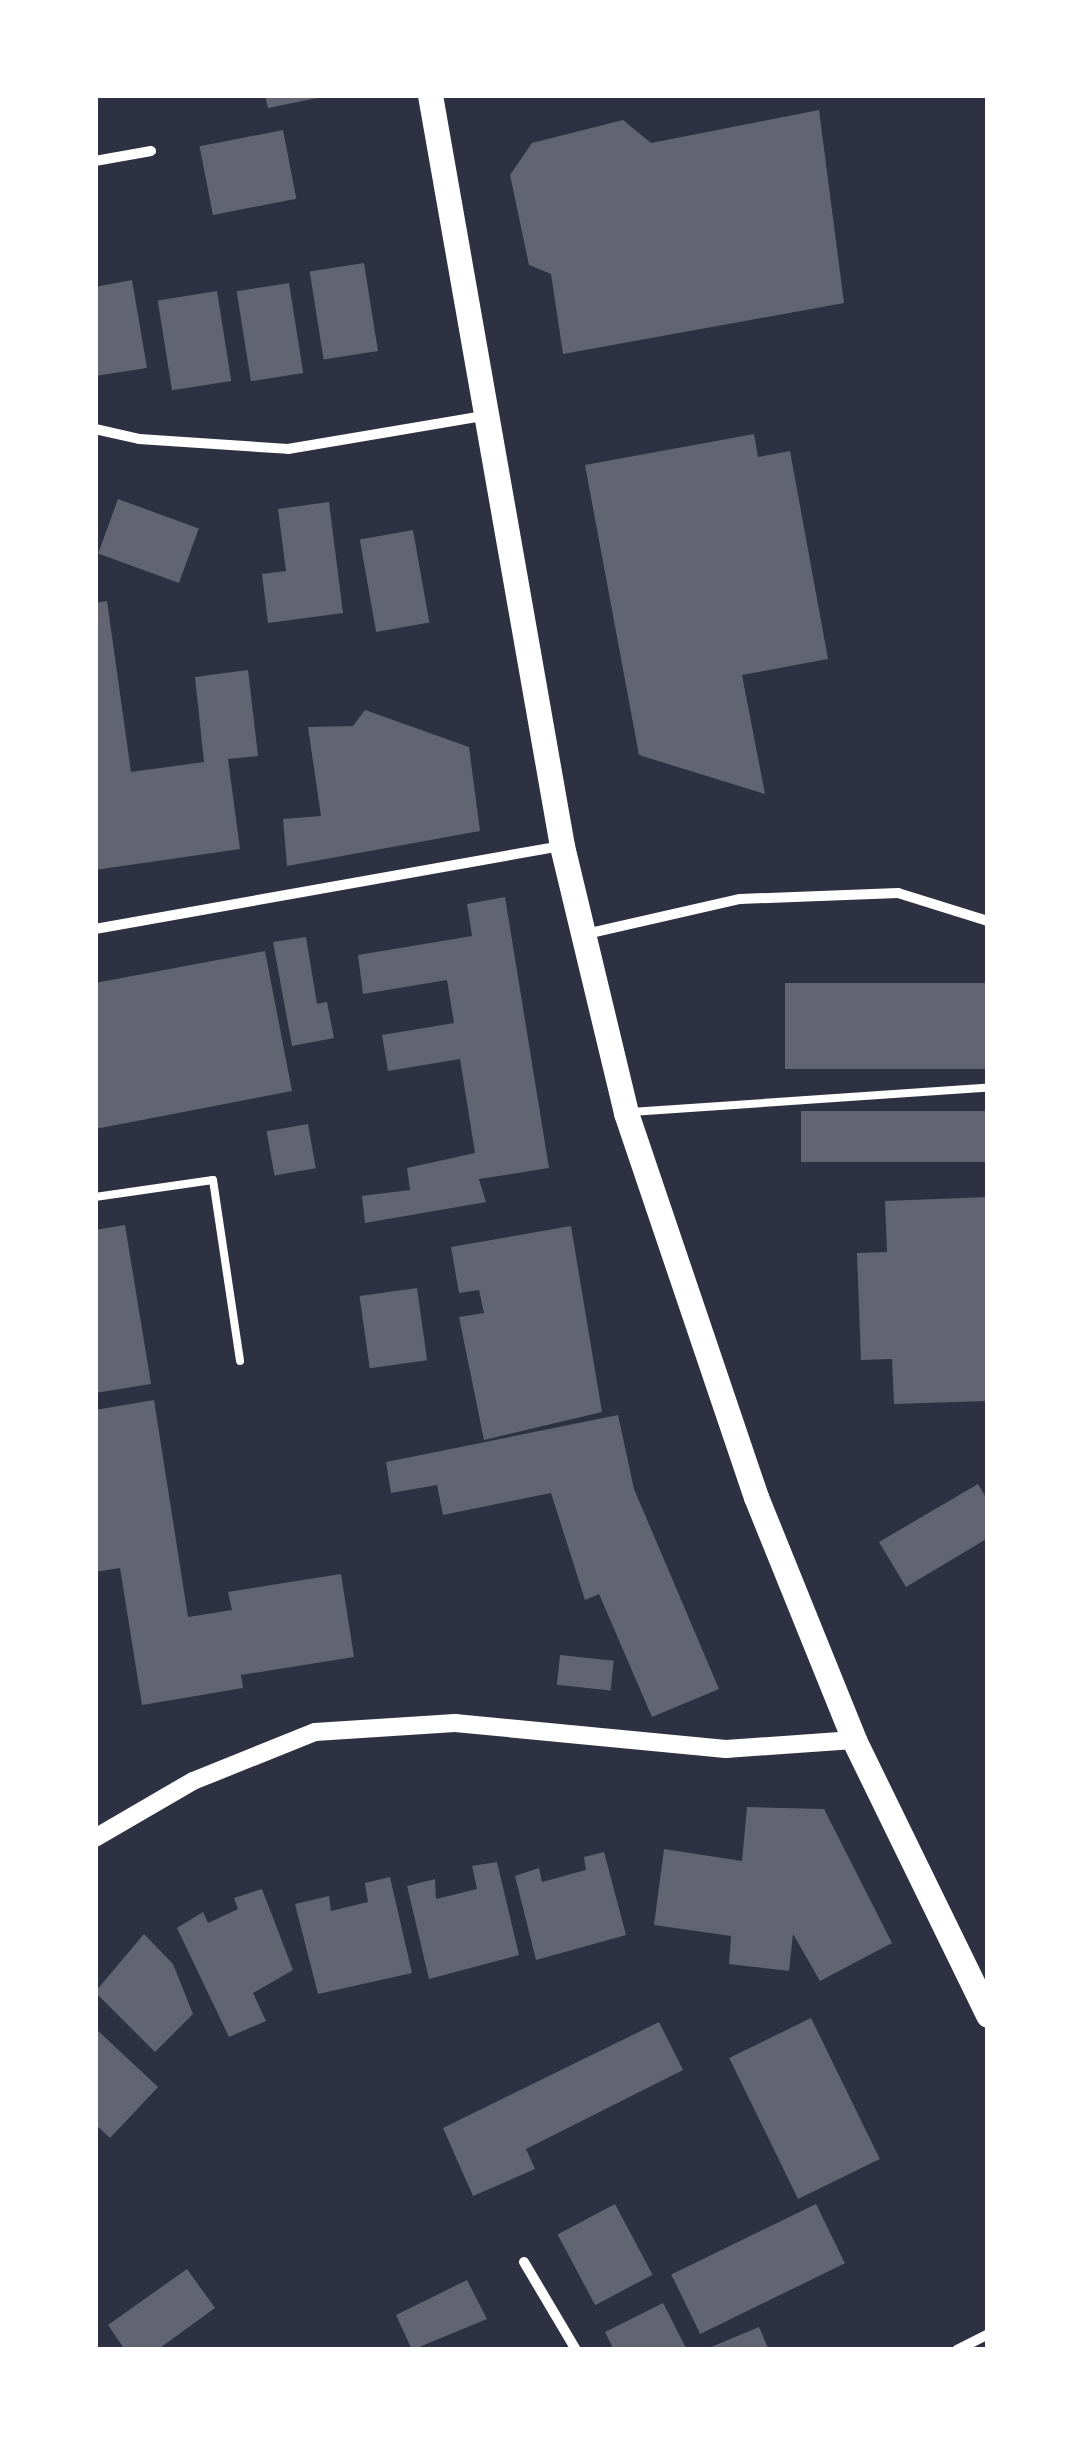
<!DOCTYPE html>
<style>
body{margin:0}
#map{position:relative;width:1083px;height:2445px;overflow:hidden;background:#2d3142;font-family:"Golos Text",sans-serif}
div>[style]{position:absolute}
.building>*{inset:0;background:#626471;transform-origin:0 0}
.service>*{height:8px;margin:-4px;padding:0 4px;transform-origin:4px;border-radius:4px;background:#fff}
.minor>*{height:10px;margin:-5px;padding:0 5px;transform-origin:5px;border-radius:5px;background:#fff}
.tertiary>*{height:18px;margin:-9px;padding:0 9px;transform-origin:9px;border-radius:9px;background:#fff}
.primary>*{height:25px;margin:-12.5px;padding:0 12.5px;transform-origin:12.5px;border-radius:12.5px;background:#fff}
span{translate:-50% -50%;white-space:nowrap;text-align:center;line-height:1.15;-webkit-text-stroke:9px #fff;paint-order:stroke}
.frame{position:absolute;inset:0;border:98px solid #fff;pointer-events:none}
</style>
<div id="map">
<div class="building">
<i style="clip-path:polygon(265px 95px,322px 95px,322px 97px,268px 108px)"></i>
<i style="clip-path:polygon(819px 110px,844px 303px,563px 354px,551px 274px,529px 265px,510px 175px,532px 143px,623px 120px,651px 143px)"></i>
<i style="left:283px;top:130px;width:70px;height:85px;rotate:79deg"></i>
<i style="left:364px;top:263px;width:89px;height:55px;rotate:81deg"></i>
<i style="clip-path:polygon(132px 280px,147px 368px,95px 376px,95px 287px)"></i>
<i style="left:289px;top:283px;width:91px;height:53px;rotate:81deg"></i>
<i style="left:217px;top:291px;width:91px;height:60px;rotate:81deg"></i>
<i style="clip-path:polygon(754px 434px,758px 457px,790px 451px,828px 659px,742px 675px,765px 794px,639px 755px,585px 465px)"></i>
<i style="left:118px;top:499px;width:86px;height:58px;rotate:20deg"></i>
<i style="clip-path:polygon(329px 502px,343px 613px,268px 623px,262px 574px,286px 571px,278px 509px)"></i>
<i style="left:413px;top:530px;width:94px;height:54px;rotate:80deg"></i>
<i style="clip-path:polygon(107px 601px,131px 772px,204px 762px,195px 677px,248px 670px,258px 756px,228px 759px,240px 849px,95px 870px,95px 603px)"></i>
<i style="clip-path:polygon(365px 710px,469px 747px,480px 831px,287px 866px,283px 819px,321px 816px,308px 727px,353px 726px)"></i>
<i style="clip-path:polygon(505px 897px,549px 1168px,479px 1179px,486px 1202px,365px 1223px,362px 1196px,410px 1190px,407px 1168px,475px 1153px,460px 1059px,388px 1071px,382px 1035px,454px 1023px,447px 980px,363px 994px,358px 955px,472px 936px,467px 904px)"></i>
<i style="clip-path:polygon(306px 937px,317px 1004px,327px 1002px,334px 1038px,292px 1046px,273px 942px)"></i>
<i style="clip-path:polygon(265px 951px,292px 1091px,95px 1129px,95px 983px)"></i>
<i style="left:988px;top:983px;width:86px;height:203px;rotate:90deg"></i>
<i style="left:988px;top:1111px;width:51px;height:187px;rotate:90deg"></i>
<i style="left:308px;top:1124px;width:45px;height:42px;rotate:80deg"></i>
<i style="clip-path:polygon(988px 1197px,988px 1401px,894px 1404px,892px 1359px,861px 1360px,857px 1253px,887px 1252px,885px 1201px)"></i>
<i style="clip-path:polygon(125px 1225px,151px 1384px,95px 1393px,95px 1230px)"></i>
<i style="clip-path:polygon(571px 1226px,602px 1412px,484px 1440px,459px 1317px,484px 1313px,479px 1290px,459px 1293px,451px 1247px)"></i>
<i style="left:417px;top:1288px;width:73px;height:58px;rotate:82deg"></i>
<i style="clip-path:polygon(154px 1400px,188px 1617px,232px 1610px,228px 1592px,341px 1574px,354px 1657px,241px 1675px,243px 1688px,142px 1705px,120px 1568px,95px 1572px,95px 1410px)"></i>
<i style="clip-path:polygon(618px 1415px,634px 1489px,719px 1689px,652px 1717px,599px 1594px,585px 1600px,551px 1493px,443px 1515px,437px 1485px,391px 1493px,386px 1462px)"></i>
<i style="clip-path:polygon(978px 1484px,988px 1501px,988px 1538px,906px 1587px,879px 1542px)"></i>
<i style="left:560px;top:1655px;width:54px;height:30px;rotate:6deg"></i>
<i style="clip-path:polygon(747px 1807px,824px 1809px,892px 1943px,820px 1981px,793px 1934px,789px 1971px,729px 1964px,731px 1936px,654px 1925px,664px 1849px,742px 1861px)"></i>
<i style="clip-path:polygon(604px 1852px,626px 1935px,536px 1960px,515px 1876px,539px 1868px,542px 1882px,586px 1870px,584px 1857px)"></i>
<i style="clip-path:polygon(497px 1862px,519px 1955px,429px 1979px,407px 1886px,435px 1879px,436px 1899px,477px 1889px,472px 1866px)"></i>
<i style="clip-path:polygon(390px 1877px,412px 1973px,318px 1994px,295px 1904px,329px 1896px,331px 1911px,368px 1902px,365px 1883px)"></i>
<i style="clip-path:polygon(262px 1889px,293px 1970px,253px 1993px,266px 2021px,229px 2037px,177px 1928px,203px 1912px,208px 1923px,238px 1909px,234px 1898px)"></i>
<i style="clip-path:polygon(144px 1934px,173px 1964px,193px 2014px,155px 2052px,95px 1992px)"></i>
<i style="left:811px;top:2018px;width:157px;height:91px;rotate:64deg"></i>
<i style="clip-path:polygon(659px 2022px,683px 2070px,526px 2149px,535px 2169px,473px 2196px,443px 2128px)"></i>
<i style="clip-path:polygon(95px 2028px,158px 2087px,110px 2138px,95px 2124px)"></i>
<i style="left:615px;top:2204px;width:80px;height:65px;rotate:62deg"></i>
<i style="left:816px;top:2204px;width:66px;height:161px;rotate:64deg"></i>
<i style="clip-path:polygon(187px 2269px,215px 2308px,157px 2350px,125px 2350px,108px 2325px)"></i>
<i style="clip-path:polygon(467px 2280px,487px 2319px,412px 2350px,396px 2315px)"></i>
<i style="clip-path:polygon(663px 2303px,687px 2350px,614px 2350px,605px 2332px)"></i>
<i style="clip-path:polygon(759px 2327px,769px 2350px,704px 2350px)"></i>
</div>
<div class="service">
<i style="left:631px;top:1112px;width:355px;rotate:-3.9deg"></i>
<i style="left:95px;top:1197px;width:119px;rotate:-8.2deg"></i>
<i style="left:213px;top:1180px;width:183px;rotate:81.5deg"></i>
</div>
<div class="minor">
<i style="left:95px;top:161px;width:57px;rotate:-10.1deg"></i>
<i style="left:95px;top:429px;width:45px;rotate:12.8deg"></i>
<i style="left:139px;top:439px;width:149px;rotate:3.8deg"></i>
<i style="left:288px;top:449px;width:203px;rotate:-9.6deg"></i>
<i style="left:95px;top:929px;width:473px;rotate:-10.1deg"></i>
<i style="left:586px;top:934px;width:158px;rotate:-12.8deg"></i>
<i style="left:740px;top:899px;width:158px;rotate:-2.2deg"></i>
<i style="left:898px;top:893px;width:94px;rotate:17.3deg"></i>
<i style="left:524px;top:2262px;width:102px;rotate:59.4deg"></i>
<i style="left:957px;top:2350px;width:35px;rotate:-27deg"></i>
</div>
<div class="tertiary">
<i style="left:95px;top:1838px;width:113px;rotate:-30.2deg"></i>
<i style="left:193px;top:1781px;width:131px;rotate:-21.9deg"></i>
<i style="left:315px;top:1732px;width:140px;rotate:-3.7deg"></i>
<i style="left:455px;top:1723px;width:272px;rotate:5.5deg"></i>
<i style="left:726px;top:1749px;width:128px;rotate:-4deg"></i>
</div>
<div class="primary">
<i style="left:430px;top:95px;width:763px;rotate:80.03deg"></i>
<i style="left:562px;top:846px;width:275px;rotate:76.5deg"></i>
<i style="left:626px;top:1113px;width:405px;rotate:71.3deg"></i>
<i style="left:756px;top:1497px;width:262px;rotate:68deg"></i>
<i style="left:854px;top:1740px;width:306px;rotate:64deg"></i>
</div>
<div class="frame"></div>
</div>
